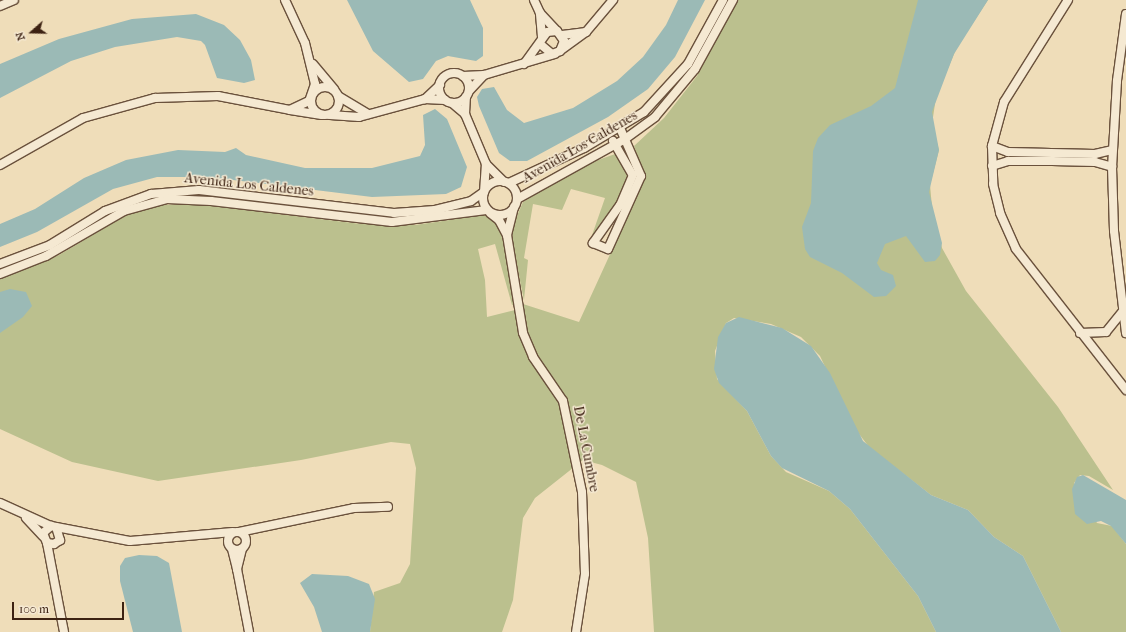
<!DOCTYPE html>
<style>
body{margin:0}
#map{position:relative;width:1126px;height:632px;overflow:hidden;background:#efddb9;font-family:"IM FELL French Canon",serif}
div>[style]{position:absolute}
.green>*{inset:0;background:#bbc08e}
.water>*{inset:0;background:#9bbab6}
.roads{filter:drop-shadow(1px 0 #6a513c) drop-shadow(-1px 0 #6a513c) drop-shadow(0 1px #6a513c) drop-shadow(0 -1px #6a513c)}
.minor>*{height:8px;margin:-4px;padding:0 4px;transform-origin:4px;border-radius:4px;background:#f5e9d2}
.minor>.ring{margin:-4px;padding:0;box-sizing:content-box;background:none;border:8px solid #f5e9d2;border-radius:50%}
span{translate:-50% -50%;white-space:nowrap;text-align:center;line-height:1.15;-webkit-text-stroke:3px #f5e9d2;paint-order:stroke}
.street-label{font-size:14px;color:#3d2212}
.north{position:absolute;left:12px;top:12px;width:40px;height:40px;-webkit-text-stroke:3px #f5e9d2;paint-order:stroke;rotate:250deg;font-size:11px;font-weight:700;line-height:16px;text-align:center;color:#3d2212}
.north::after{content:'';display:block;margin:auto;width:14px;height:18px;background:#3d2212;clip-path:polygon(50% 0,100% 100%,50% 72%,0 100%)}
.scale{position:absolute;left:12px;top:602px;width:112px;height:18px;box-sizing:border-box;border:2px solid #3d2212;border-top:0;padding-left:5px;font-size:12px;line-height:14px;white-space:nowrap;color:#3d2212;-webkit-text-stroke:3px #f5e9d2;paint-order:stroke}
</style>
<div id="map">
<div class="green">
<i style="clip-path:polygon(738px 0,988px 0,957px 47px,936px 97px,932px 124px,939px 150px,930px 185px,932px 207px,942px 248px,966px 291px,1058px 407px,1113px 490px,1089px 476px,1080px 475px,1074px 483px,1097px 523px,1112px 526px,1126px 544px,1126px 632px,1061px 632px,1023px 556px,994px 537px,968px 510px,931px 495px,869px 447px,853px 426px,820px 356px,801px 337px,771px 324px,734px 318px,726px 323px,715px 351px,717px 379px,747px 411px,771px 456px,786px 472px,829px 491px,850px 509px,918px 596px,936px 632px,654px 632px,648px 538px,636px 482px,602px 465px,583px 460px,535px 498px,523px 518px,513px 600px,502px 632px,370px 632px,374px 592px,400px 583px,410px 564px,416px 468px,410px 444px,391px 442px,301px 460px,158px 481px,72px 462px,0 429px,0 278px,59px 255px,128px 214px,162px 205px,195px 204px,361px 224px,415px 225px,484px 215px,499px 225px,504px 236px,515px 304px,512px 305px,495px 244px,478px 249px,485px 280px,487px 317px,523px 308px,523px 304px,579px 322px,645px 178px,634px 146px,664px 118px,697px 76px)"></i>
<i style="clip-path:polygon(618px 153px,630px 173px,617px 202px,591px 238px,605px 198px,571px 189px,562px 210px,533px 204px,524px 258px,528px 260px,524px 300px,512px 242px,513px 225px,523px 202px,584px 165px)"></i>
</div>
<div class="water">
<i style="clip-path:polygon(347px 0,470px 0,483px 28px,483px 56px,476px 61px,448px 56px,436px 61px,423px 79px,409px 82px,373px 51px)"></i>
<i style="clip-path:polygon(678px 0,705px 0,675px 57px,648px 89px,608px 117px,527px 161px,510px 161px,499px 153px,479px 106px,477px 97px,482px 89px,494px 87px,507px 110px,524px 123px,573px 108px,617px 81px,643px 57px,666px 25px)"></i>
<i style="clip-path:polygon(918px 0,988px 0,954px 54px,932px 112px,939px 150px,929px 192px,942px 243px,940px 255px,935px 261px,925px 262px,906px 236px,885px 244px,877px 263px,881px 270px,893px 275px,896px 286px,886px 296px,874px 297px,842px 273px,810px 257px,805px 249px,802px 227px,811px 203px,813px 151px,818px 138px,830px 125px,871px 106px,895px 88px)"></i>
<i style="clip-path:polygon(196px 14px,224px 25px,240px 40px,251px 60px,255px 80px,244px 83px,217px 78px,205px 45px,201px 41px,177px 37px,115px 47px,71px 61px,0 98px,0 64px,59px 39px,132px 19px)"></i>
<i style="clip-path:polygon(435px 109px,447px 119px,467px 167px,461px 187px,446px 194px,372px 197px,208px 177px,157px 177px,113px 189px,37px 232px,0 247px,0 224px,35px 209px,84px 178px,126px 160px,178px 150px,225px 152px,236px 148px,246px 155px,305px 168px,372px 168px,420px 156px,425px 145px,423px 115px)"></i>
<i style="clip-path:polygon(10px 289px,26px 292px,32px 306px,23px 317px,0 333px,0 292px)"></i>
<i style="clip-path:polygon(739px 317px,782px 328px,811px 346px,830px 373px,863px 441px,931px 495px,968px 510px,994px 537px,1023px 556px,1061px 632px,936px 632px,918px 596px,850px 509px,829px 491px,782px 468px,771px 456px,747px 411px,719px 383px,714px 369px,718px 337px,726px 323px)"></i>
<i style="clip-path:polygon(1083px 475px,1126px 500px,1126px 544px,1111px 526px,1101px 521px,1087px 524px,1075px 514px,1072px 489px,1077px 477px)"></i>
<i style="clip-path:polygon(139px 555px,157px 556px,169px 563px,182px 632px,133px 632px,120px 581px,120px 566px,125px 558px)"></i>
<i style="clip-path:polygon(312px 574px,348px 576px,369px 584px,375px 599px,370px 632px,322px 632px,314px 607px,300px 583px)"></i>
</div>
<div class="roads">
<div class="minor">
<i style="left:285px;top:0;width:47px;rotate:65.1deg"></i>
<i style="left:305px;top:43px;width:42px;rotate:76.3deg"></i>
<i style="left:315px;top:84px;width:18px;rotate:109deg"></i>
<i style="left:309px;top:101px;width:21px;rotate:155deg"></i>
<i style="left:290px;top:110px;width:32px;rotate:9deg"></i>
<i style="left:534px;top:0;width:14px;rotate:65deg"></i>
<i style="left:1068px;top:0;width:120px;rotate:122.1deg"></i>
<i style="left:1004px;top:102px;width:46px;rotate:105.3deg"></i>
<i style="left:992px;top:146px;width:38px;rotate:88deg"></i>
<i style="left:993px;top:184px;width:30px;rotate:76deg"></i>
<i style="left:1000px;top:213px;width:39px;rotate:66deg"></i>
<i style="left:1016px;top:249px;width:179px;rotate:52deg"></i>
<i style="left:0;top:6px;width:15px;rotate:-23deg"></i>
<i style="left:1126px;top:14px;width:68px;rotate:97.7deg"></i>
<i style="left:1117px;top:81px;width:86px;rotate:93.3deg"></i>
<i style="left:1112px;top:167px;width:64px;rotate:88.2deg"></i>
<i style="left:1114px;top:231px;width:103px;rotate:83.3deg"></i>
<i style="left:586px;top:32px;width:42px;rotate:-49.8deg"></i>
<i style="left:542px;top:37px;width:24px;rotate:-95deg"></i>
<i style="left:540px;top:13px;width:25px;rotate:47deg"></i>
<i style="left:561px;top:50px;width:31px;rotate:-36deg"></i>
<i style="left:586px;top:32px;width:24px;rotate:173deg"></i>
<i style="left:313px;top:64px;width:33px;rotate:50deg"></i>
<i style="left:524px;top:64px;width:39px;rotate:-54deg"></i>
<i style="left:547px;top:32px;width:10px;rotate:-6deg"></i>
<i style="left:557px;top:31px;width:12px;rotate:55deg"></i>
<i style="left:564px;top:41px;width:11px;rotate:112deg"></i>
<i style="left:560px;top:51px;width:9px;rotate:159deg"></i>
<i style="left:552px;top:54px;width:16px;rotate:-140deg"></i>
<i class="ring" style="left:439px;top:73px;width:22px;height:22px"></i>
<i style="left:484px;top:75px;width:74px;rotate:-16.5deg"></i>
<i style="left:463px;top:76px;width:21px;rotate:-3deg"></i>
<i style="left:484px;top:75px;width:22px;rotate:133deg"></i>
<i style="left:440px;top:85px;width:21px;rotate:137deg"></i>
<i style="left:425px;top:99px;width:20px;rotate:3deg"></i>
<i class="ring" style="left:311px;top:87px;width:20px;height:20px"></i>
<i style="left:338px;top:96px;width:35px;rotate:31deg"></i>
<i style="left:452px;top:103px;width:17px;rotate:40deg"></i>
<i style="left:465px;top:114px;width:17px;rotate:-87deg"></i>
<i style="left:465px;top:114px;width:54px;rotate:67.2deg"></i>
<i style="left:330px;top:115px;width:29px;rotate:4deg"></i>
<i style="left:359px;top:117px;width:68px;rotate:-15.3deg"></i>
<i style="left:613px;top:141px;width:39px;rotate:60deg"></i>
<i style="left:633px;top:175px;width:33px;rotate:113deg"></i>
<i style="left:620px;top:205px;width:47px;rotate:125.4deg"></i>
<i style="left:593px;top:243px;width:16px;rotate:22deg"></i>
<i style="left:608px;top:249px;width:80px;rotate:-65.7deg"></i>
<i style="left:641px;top:176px;width:52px;rotate:-113.6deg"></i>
<i style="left:992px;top:146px;width:17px;rotate:21deg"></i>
<i style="left:1008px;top:152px;width:87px;rotate:1.3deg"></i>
<i style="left:1095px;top:154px;width:17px;rotate:-13deg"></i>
<i style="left:0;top:165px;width:95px;rotate:-29.5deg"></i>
<i style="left:83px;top:118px;width:75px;rotate:-15.5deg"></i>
<i style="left:155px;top:98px;width:63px;rotate:-1.8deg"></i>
<i style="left:218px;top:96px;width:73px;rotate:11deg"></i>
<i style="left:992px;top:166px;width:17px;rotate:-17deg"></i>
<i style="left:1008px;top:161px;width:44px"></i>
<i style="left:1052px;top:161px;width:43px;rotate:1.3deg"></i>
<i style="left:1095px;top:162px;width:18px;rotate:16deg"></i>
<i class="ring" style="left:483px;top:181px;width:26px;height:26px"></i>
<i style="left:509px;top:183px;width:83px;rotate:-25deg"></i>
<i style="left:584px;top:148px;width:70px;rotate:-31deg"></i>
<i style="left:644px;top:112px;width:65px;rotate:-47.5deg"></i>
<i style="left:688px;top:64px;width:73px;rotate:-61.3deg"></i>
<i style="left:519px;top:198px;width:121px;rotate:-29.1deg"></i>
<i style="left:625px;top:139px;width:37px;rotate:-36deg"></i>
<i style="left:655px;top:117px;width:62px;rotate:-50.2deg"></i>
<i style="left:695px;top:69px;width:79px;rotate:-61.2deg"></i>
<i style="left:490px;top:213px;width:11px;rotate:38deg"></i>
<i style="left:499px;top:220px;width:17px;rotate:62deg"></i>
<i style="left:507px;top:235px;width:29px;rotate:-76deg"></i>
<i style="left:507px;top:235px;width:99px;rotate:80.7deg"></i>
<i style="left:523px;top:333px;width:26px;rotate:67deg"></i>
<i style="left:533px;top:357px;width:53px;rotate:55.7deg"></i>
<i style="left:563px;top:401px;width:93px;rotate:78.2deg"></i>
<i style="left:582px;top:492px;width:82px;rotate:87.9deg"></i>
<i style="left:585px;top:574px;width:59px;rotate:98.8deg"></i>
<i style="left:0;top:264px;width:53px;rotate:-20.8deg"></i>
<i style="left:50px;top:245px;width:65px;rotate:-31.7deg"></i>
<i style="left:105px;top:211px;width:49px;rotate:-20.3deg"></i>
<i style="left:151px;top:194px;width:48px;rotate:-4.8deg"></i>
<i style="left:199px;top:190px;width:196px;rotate:6.7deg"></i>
<i style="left:394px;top:213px;width:41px;rotate:-4.2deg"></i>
<i style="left:435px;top:210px;width:37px;rotate:-14deg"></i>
<i style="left:471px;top:201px;width:16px;rotate:-35deg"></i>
<i style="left:484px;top:192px;width:28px;rotate:-86deg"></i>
<i style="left:486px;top:164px;width:25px;rotate:45deg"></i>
<i style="left:0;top:274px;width:49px;rotate:-21.4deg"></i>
<i style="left:46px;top:256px;width:90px;rotate:-30deg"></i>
<i style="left:124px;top:211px;width:45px;rotate:-15.6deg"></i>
<i style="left:167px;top:199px;width:44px;rotate:2.6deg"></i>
<i style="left:211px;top:201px;width:182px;rotate:6.6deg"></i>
<i style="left:392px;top:222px;width:95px;rotate:-7.3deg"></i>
<i style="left:1080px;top:333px;width:26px;rotate:-2deg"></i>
<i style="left:1106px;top:332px;width:26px;rotate:-51deg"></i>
<i style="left:0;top:503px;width:56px;rotate:24.3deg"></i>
<i style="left:26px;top:518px;width:25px;rotate:47deg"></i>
<i style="left:56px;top:527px;width:14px;rotate:73deg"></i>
<i style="left:60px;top:540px;width:7px;rotate:146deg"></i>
<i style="left:54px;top:544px;width:7px;rotate:-172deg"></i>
<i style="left:47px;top:543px;width:11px;rotate:-112deg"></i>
<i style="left:43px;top:533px;width:11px;rotate:-41deg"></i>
<i style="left:51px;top:526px;width:80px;rotate:10.8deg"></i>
<i style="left:130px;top:541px;width:103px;rotate:-5deg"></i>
<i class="ring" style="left:228px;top:532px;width:10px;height:10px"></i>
<i style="left:239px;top:532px;width:117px;rotate:-11.8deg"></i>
<i style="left:354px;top:508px;width:34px;rotate:-2deg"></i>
<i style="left:47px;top:543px;width:91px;rotate:79.2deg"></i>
<i style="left:232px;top:549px;width:21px;rotate:76deg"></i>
<i style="left:237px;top:569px;width:21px;rotate:-76deg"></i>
<i style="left:237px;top:569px;width:64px;rotate:79.2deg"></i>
</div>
</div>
<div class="street-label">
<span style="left:580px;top:147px;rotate:-30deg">Avenida Los Caldenes</span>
<span style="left:249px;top:185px;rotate:6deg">Avenida Los Caldenes</span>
<span style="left:586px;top:449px;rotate:79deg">De La Cumbre</span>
</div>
<div class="north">N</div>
<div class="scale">100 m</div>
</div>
